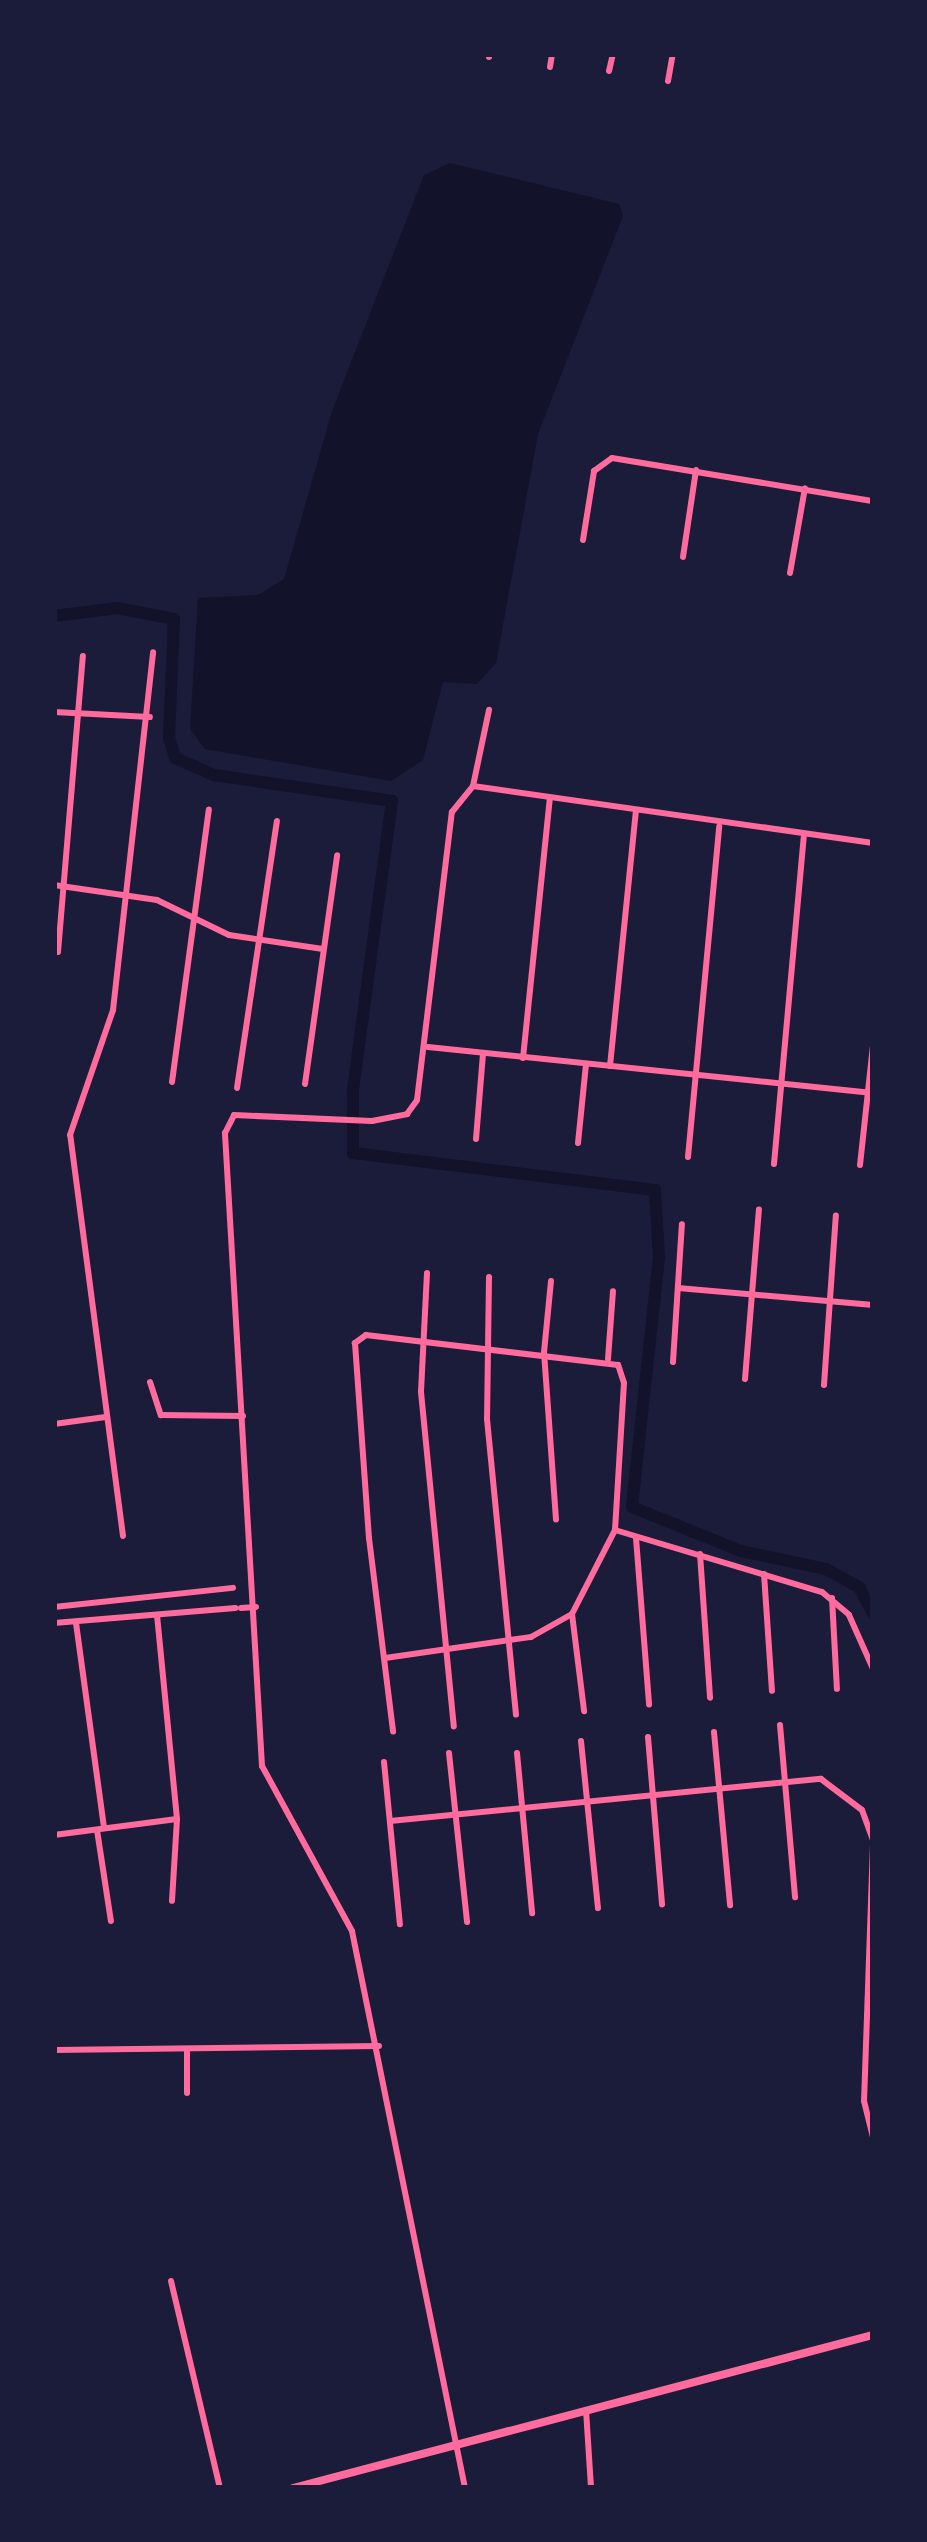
<!DOCTYPE html>
<style>
body{margin:0}
#map{position:relative;width:927px;height:2542px;overflow:hidden;background:#1b1b3a;font-family:"Noto Serif",serif}
div>[style]{position:absolute}
.water>*{inset:0;background:#12122b}
.canal>*{height:12px;margin:-6px;padding:0 6px;transform-origin:6px;border-radius:6px;background:#12122b}
.minor>*{height:6px;margin:-3px;padding:0 3px;transform-origin:3px;border-radius:3px;background:#ff6b9d}
.tertiary>*{height:8px;margin:-4px;padding:0 4px;transform-origin:4px;border-radius:4px;background:#ff6b9d}
span{translate:-50% -50%;white-space:nowrap;text-align:center;line-height:1.15;-webkit-text-stroke:9px #1b1b3a;paint-order:stroke}
.frame{position:absolute;inset:0;border:57px solid #1b1b3a;pointer-events:none}
</style>
<div id="map">
<div class="water">
<i style="clip-path:polygon(450px 163px,619px 204px,623px 216px,538px 434px,496px 663px,477px 684px,443px 682px,423px 760px,391px 781px,205px 749px,190px 729px,198px 598px,258px 595px,284px 579px,332px 411px,424px 175px)"></i>
</div>
<div class="canal">
<i style="left:54px;top:616px;width:64px;rotate:-7.2deg"></i>
<i style="left:117px;top:608px;width:58px;rotate:10.9deg"></i>
<i style="left:174px;top:619px;width:119px;rotate:92.4deg"></i>
<i style="left:169px;top:738px;width:21px;rotate:73deg"></i>
<i style="left:175px;top:758px;width:43px;rotate:23.6deg"></i>
<i style="left:214px;top:775px;width:180px;rotate:8.3deg"></i>
<i style="left:392px;top:801px;width:293px;rotate:97.7deg"></i>
<i style="left:353px;top:1091px;width:62px;rotate:90deg"></i>
<i style="left:353px;top:1153px;width:304px;rotate:7deg"></i>
<i style="left:655px;top:1190px;width:67px;rotate:86.6deg"></i>
<i style="left:659px;top:1257px;width:251px;rotate:96.2deg"></i>
<i style="left:632px;top:1507px;width:118px;rotate:22deg"></i>
<i style="left:741px;top:1551px;width:87px;rotate:12deg"></i>
<i style="left:826px;top:1569px;width:38px;rotate:29deg"></i>
<i style="left:859px;top:1587px;width:30px;rotate:62deg"></i>
</div>
<div class="minor">
<i style="left:489px;top:57px;width:3px;rotate:-90deg"></i>
<i style="left:550px;top:67px;width:13px;rotate:-81deg"></i>
<i style="left:609px;top:71px;width:17px;rotate:-77deg"></i>
<i style="left:668px;top:81px;width:27px;rotate:-80deg"></i>
<i style="left:583px;top:540px;width:70px;rotate:-80.9deg"></i>
<i style="left:594px;top:471px;width:22px;rotate:-36deg"></i>
<i style="left:612px;top:458px;width:265px;rotate:9.4deg"></i>
<i style="left:683px;top:557px;width:88px;rotate:-81.5deg"></i>
<i style="left:790px;top:573px;width:86px;rotate:-80deg"></i>
<i style="left:54px;top:712px;width:96px;rotate:3deg"></i>
<i style="left:473px;top:786px;width:404px;rotate:8.1deg"></i>
<i style="left:54px;top:885px;width:104px;rotate:8.3deg"></i>
<i style="left:157px;top:900px;width:80px;rotate:25.9deg"></i>
<i style="left:229px;top:935px;width:95px;rotate:8.5deg"></i>
<i style="left:58px;top:952px;width:297px;rotate:-85.2deg"></i>
<i style="left:428px;top:1047px;width:447px;rotate:5.9deg"></i>
<i style="left:523px;top:1058px;width:261px;rotate:-84.1deg"></i>
<i style="left:610px;top:1066px;width:256px;rotate:-84.2deg"></i>
<i style="left:172px;top:1082px;width:275px;rotate:-82.3deg"></i>
<i style="left:305px;top:1084px;width:231px;rotate:-82deg"></i>
<i style="left:237px;top:1088px;width:270px;rotate:-81.5deg"></i>
<i style="left:476px;top:1139px;width:86px;rotate:-85.3deg"></i>
<i style="left:578px;top:1143px;width:79px;rotate:-84.2deg"></i>
<i style="left:688px;top:1157px;width:332px;rotate:-84.6deg"></i>
<i style="left:774px;top:1164px;width:328px;rotate:-84.8deg"></i>
<i style="left:860px;top:1165px;width:120px;rotate:-83.8deg"></i>
<i style="left:427px;top:1273px;width:119px;rotate:92.9deg"></i>
<i style="left:421px;top:1392px;width:336px;rotate:84.4deg"></i>
<i style="left:489px;top:1277px;width:142px;rotate:90.8deg"></i>
<i style="left:487px;top:1419px;width:297px;rotate:84.4deg"></i>
<i style="left:551px;top:1281px;width:71px;rotate:95.6deg"></i>
<i style="left:544px;top:1352px;width:168px;rotate:85.9deg"></i>
<i style="left:678px;top:1288px;width:196px;rotate:5deg"></i>
<i style="left:608px;top:1359px;width:68px;rotate:-85.8deg"></i>
<i style="left:673px;top:1362px;width:138px;rotate:-86.3deg"></i>
<i style="left:745px;top:1379px;width:170px;rotate:-85.3deg"></i>
<i style="left:150px;top:1382px;width:35px;rotate:72deg"></i>
<i style="left:161px;top:1415px;width:82px;rotate:0.7deg"></i>
<i style="left:824px;top:1385px;width:170px;rotate:-86deg"></i>
<i style="left:54px;top:1424px;width:52px;rotate:-7.7deg"></i>
<i style="left:615px;top:1530px;width:216px;rotate:16.7deg"></i>
<i style="left:822px;top:1592px;width:35px;rotate:40deg"></i>
<i style="left:849px;top:1615px;width:59px;rotate:66deg"></i>
<i style="left:123px;top:1536px;width:404px;rotate:-97.5deg"></i>
<i style="left:70px;top:1135px;width:132px;rotate:-71deg"></i>
<i style="left:113px;top:1010px;width:360px;rotate:-83.6deg"></i>
<i style="left:636px;top:1538px;width:167px;rotate:85.5deg"></i>
<i style="left:700px;top:1554px;width:144px;rotate:86deg"></i>
<i style="left:764px;top:1574px;width:117px;rotate:86.1deg"></i>
<i style="left:832px;top:1598px;width:91px;rotate:86.9deg"></i>
<i style="left:54px;top:1607px;width:180px;rotate:-6.1deg"></i>
<i style="left:241px;top:1608px;width:15px;rotate:-4deg"></i>
<i style="left:572px;top:1614px;width:98px;rotate:82.9deg"></i>
<i style="left:157px;top:1615px;width:205px;rotate:84.4deg"></i>
<i style="left:177px;top:1819px;width:82px;rotate:93.5deg"></i>
<i style="left:54px;top:1623px;width:182px;rotate:-4.7deg"></i>
<i style="left:76px;top:1623px;width:207px;rotate:82.2deg"></i>
<i style="left:385px;top:1658px;width:148px;rotate:-8.2deg"></i>
<i style="left:531px;top:1637px;width:47px;rotate:-29.3deg"></i>
<i style="left:572px;top:1614px;width:94px;rotate:-62.9deg"></i>
<i style="left:615px;top:1530px;width:147px;rotate:-86.5deg"></i>
<i style="left:624px;top:1383px;width:19px;rotate:-108deg"></i>
<i style="left:618px;top:1365px;width:254px;rotate:-173.2deg"></i>
<i style="left:366px;top:1335px;width:14px;rotate:144deg"></i>
<i style="left:355px;top:1343px;width:196px;rotate:85.9deg"></i>
<i style="left:369px;top:1538px;width:195px;rotate:82.9deg"></i>
<i style="left:780px;top:1725px;width:173px;rotate:85deg"></i>
<i style="left:714px;top:1732px;width:174px;rotate:84.7deg"></i>
<i style="left:648px;top:1737px;width:168px;rotate:85.2deg"></i>
<i style="left:581px;top:1741px;width:168px;rotate:84.2deg"></i>
<i style="left:449px;top:1753px;width:170px;rotate:83.9deg"></i>
<i style="left:517px;top:1753px;width:161px;rotate:84.6deg"></i>
<i style="left:384px;top:1762px;width:163px;rotate:84.4deg"></i>
<i style="left:390px;top:1821px;width:433px;rotate:-5.6deg"></i>
<i style="left:821px;top:1779px;width:51px;rotate:37.1deg"></i>
<i style="left:862px;top:1810px;width:32px;rotate:70deg"></i>
<i style="left:97px;top:1830px;width:92px;rotate:81.3deg"></i>
<i style="left:54px;top:1835px;width:124px;rotate:-7.4deg"></i>
<i style="left:873px;top:1844px;width:257px;rotate:92deg"></i>
<i style="left:864px;top:2101px;width:36px;rotate:76deg"></i>
<i style="left:54px;top:2050px;width:325px;rotate:-0.7deg"></i>
<i style="left:187px;top:2093px;width:43px;rotate:-90deg"></i>
<i style="left:171px;top:2281px;width:213px;rotate:76.7deg"></i>
<i style="left:586px;top:2410px;width:78px;rotate:86.3deg"></i>
<i style="left:465px;top:2488px;width:568px;rotate:-101.47deg"></i>
<i style="left:352px;top:1931px;width:188px;rotate:-118.6deg"></i>
<i style="left:262px;top:1766px;width:634px;rotate:-93.35deg"></i>
<i style="left:225px;top:1133px;width:20px;rotate:-63deg"></i>
<i style="left:234px;top:1115px;width:138px;rotate:2.5deg"></i>
<i style="left:372px;top:1121px;width:36px;rotate:-11deg"></i>
<i style="left:407px;top:1114px;width:17px;rotate:-54deg"></i>
<i style="left:417px;top:1100px;width:290px;rotate:-83.1deg"></i>
<i style="left:452px;top:812px;width:33px;rotate:-51deg"></i>
<i style="left:473px;top:786px;width:78px;rotate:-78.1deg"></i>
</div>
<div class="tertiary">
<i style="left:293px;top:2488px;width:600px;rotate:-14.78deg"></i>
</div>
<div class="frame"></div>
</div>
